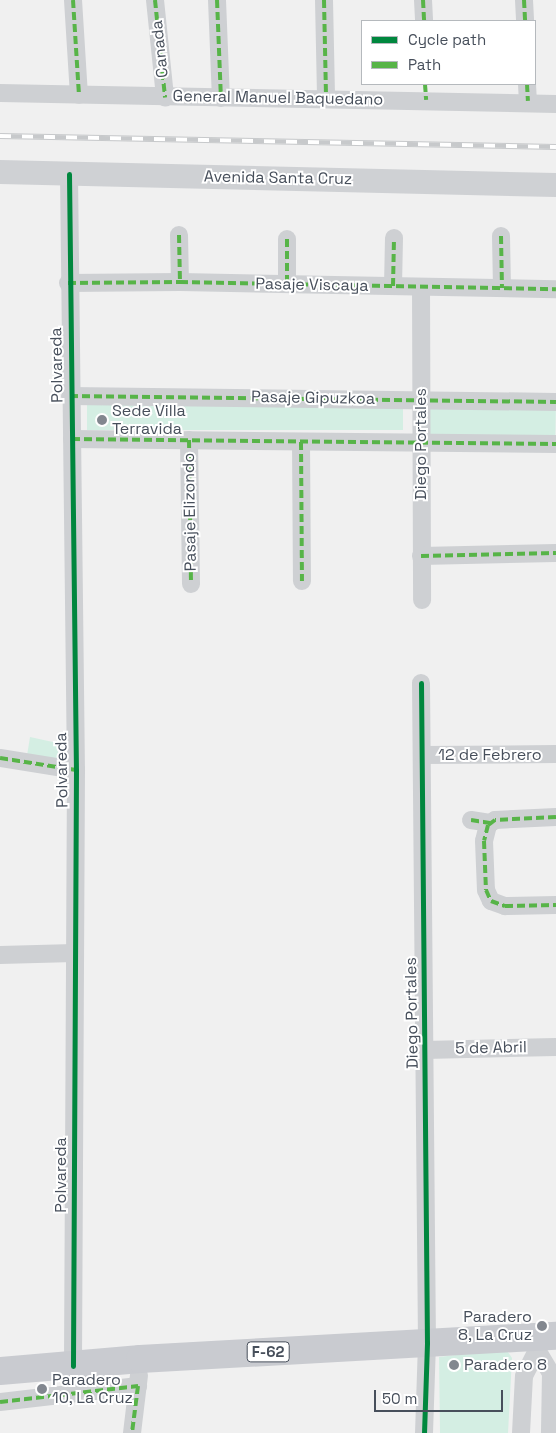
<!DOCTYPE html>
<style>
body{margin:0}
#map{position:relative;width:556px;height:1433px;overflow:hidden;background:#f0f0f0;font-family:"Space Grotesk",sans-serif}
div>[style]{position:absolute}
.green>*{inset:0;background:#d4eee3;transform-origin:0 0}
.minor>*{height:18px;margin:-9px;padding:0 9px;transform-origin:9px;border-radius:9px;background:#ced0d3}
.secondary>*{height:24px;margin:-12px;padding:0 12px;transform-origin:12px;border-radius:12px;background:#cfd1d4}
.primary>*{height:28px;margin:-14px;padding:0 14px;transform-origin:14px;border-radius:14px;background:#c9cbd0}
.rail>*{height:5.5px;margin-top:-2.75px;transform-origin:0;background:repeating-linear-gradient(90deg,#fff 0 11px,#c7c9cb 0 22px);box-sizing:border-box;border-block:1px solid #c7c9cb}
.quiet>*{height:4px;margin-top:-2px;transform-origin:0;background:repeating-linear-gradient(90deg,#57b448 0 8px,transparent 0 12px)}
.cycleway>*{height:5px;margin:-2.5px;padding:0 2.5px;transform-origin:2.5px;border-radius:2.5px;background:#00873e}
.dots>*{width:14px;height:14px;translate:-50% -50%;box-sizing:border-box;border:2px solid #fff;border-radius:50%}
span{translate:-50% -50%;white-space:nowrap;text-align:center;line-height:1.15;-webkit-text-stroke:4px #fff;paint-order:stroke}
.shield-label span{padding:1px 4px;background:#fff;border:1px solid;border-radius:4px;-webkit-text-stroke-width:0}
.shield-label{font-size:15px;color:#474f5b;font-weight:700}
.street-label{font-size:16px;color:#474f5b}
.poi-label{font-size:16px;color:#474f5b}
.left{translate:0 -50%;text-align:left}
.right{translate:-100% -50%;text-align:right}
.legend{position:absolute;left:361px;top:20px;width:175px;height:65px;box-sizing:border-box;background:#fff;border:1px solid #b5b9bd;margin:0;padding:6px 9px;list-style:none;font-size:15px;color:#474f5b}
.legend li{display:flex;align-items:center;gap:10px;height:25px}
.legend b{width:25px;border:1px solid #b5b9bd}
.scale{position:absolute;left:374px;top:1390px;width:129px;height:22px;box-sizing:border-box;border:2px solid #474f5b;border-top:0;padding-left:6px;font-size:15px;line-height:18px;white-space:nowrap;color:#474f5b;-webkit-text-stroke:4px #fff;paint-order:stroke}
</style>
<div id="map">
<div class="green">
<i style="left:421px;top:399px;width:135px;height:46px;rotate:1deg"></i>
<i style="left:87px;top:403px;width:316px;height:27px"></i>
<i style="clip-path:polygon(30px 737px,62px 744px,60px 774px,25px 768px)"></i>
<i style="clip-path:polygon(506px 1349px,512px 1358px,508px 1433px,440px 1433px,439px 1357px)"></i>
</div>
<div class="minor">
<i style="left:73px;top:0;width:95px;rotate:86.4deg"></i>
<i style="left:155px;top:0;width:98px;rotate:84.1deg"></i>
<i style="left:217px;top:0;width:98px;rotate:87.7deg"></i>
<i style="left:324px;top:0;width:98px;rotate:88.8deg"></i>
<i style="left:423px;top:0;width:21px;rotate:87deg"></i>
<i style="left:524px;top:0;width:21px;rotate:87deg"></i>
<i style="left:527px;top:84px;width:17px;rotate:87deg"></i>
<i style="left:0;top:93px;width:556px;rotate:1.13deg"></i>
<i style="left:69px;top:174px;width:596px;rotate:89.33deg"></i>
<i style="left:76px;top:770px;width:596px;rotate:90.29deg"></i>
<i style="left:179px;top:235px;width:47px;rotate:88.8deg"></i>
<i style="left:501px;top:236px;width:52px;rotate:88.9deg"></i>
<i style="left:287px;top:239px;width:45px;rotate:90deg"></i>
<i style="left:68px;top:283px;width:112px;rotate:-0.5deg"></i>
<i style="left:180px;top:282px;width:376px;rotate:1.1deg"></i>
<i style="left:393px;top:286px;width:48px;rotate:-88.8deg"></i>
<i style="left:421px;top:288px;width:312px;rotate:89.8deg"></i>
<i style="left:70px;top:396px;width:486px;rotate:0.7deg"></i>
<i style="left:72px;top:439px;width:484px;rotate:0.6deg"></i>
<i style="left:189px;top:440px;width:144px;rotate:89.2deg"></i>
<i style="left:301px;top:442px;width:139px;rotate:89.6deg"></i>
<i style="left:421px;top:556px;width:135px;rotate:-1.3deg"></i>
<i style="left:421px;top:683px;width:660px;rotate:89.48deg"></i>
<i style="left:427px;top:1343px;width:90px;rotate:91.9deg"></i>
<i style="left:423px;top:755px;width:133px;rotate:-0.4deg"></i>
<i style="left:0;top:758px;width:77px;rotate:9deg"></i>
<i style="left:556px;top:817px;width:61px;rotate:177.2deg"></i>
<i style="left:495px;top:820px;width:9px;rotate:144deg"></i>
<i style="left:488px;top:825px;width:16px;rotate:104deg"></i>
<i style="left:484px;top:841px;width:49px;rotate:87.7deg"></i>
<i style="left:486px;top:890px;width:12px;rotate:66deg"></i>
<i style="left:491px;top:901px;width:15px;rotate:20deg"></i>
<i style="left:505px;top:906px;width:51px;rotate:-1.1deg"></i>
<i style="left:471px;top:820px;width:19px;rotate:9deg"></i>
<i style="left:0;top:955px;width:74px;rotate:-1.5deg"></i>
<i style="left:425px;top:1050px;width:131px;rotate:-1.3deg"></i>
<i style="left:536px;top:1337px;width:13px;rotate:86deg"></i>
<i style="left:537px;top:1350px;width:27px;rotate:59deg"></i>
<i style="left:551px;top:1373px;width:60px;rotate:91deg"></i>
<i style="left:0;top:1402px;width:139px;rotate:-6.6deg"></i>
<i style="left:132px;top:1433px;width:58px;rotate:-83.1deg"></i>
<i style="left:521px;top:1433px;width:57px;rotate:-87deg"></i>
<i style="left:524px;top:1376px;width:29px;rotate:-63deg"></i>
</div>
<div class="secondary">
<i style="left:0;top:172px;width:556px;rotate:1.34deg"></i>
</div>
<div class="primary">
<i style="left:0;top:1371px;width:141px;rotate:-4.9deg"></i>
<i style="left:140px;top:1359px;width:417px;rotate:-3.2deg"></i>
</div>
<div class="rail">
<i style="left:0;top:136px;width:556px;rotate:1.13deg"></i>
</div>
<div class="quiet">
<i style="left:73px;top:0;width:95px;rotate:86.4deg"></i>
<i style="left:155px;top:0;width:98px;rotate:84.1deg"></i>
<i style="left:217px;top:0;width:98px;rotate:87.7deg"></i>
<i style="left:324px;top:0;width:98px;rotate:88.8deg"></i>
<i style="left:423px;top:0;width:21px;rotate:87deg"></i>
<i style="left:524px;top:0;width:21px;rotate:87deg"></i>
<i style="left:425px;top:84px;width:16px;rotate:86deg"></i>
<i style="left:527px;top:84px;width:17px;rotate:87deg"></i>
<i style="left:179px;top:235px;width:47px;rotate:88.8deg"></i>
<i style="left:501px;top:236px;width:52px;rotate:88.9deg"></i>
<i style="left:287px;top:239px;width:45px;rotate:90deg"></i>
<i style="left:68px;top:283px;width:112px;rotate:-0.5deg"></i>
<i style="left:180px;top:282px;width:376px;rotate:1.1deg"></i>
<i style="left:393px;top:286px;width:48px;rotate:-88.8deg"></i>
<i style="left:70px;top:396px;width:486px;rotate:0.7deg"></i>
<i style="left:72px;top:439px;width:484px;rotate:0.6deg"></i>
<i style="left:189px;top:440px;width:144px;rotate:89.2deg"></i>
<i style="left:301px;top:442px;width:139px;rotate:89.6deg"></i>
<i style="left:421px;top:556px;width:135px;rotate:-1.3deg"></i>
<i style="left:0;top:758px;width:77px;rotate:9deg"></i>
<i style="left:556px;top:817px;width:61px;rotate:177.2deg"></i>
<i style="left:495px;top:820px;width:9px;rotate:144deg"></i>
<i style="left:488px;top:825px;width:16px;rotate:104deg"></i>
<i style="left:484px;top:841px;width:49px;rotate:87.7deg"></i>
<i style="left:486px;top:890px;width:12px;rotate:66deg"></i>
<i style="left:491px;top:901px;width:15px;rotate:20deg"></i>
<i style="left:505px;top:906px;width:51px;rotate:-1.1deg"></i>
<i style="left:471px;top:820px;width:19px;rotate:9deg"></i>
<i style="left:0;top:1402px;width:139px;rotate:-6.6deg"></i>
<i style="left:138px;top:1386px;width:47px;rotate:97.3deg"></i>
</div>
<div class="cycleway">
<i style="left:69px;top:174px;width:596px;rotate:89.33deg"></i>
<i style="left:76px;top:770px;width:596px;rotate:90.29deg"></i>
<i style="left:421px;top:683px;width:660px;rotate:89.48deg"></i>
<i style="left:427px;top:1343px;width:90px;rotate:91.9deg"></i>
</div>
<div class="dots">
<i style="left:102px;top:420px;background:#82878f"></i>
<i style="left:542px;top:1326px;background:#82878f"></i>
<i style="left:454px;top:1365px;background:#82878f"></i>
<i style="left:42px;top:1389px;background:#82878f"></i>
</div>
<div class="shield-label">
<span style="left:268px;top:1352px">F-62</span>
</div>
<div class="street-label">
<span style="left:160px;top:49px;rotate:-96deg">Canada</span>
<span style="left:278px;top:98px;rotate:1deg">General Manuel Baquedano</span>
<span style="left:278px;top:178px;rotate:1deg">Avenida Santa Cruz</span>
<span style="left:312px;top:285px;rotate:1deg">Pasaje Viscaya</span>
<span style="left:57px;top:365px;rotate:-91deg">Polvareda</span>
<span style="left:313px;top:398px;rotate:1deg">Pasaje Gipuzkoa</span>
<span style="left:421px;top:444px;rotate:-90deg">Diego Portales</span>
<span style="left:190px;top:512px;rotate:-91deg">Pasaje Elizondo</span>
<span style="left:490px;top:755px">12 de Febrero</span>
<span style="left:62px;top:770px;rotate:-91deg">Polvareda</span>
<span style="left:412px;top:1013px;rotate:-91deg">Diego Portales</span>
<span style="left:491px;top:1048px;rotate:-1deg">5 de Abril</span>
<span style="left:61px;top:1175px;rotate:-90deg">Polvareda</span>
</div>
<div class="poi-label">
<span class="left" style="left:112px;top:420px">Sede Villa<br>Terravida</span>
<span class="right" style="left:532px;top:1326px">Paradero<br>8, La Cruz</span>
<span class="left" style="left:464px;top:1365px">Paradero 8</span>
<span class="left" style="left:52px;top:1389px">Paradero<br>10, La Cruz</span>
</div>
<ul class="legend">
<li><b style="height:6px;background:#00873e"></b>Cycle path</li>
<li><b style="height:6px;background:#57b448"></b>Path</li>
</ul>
<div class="scale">50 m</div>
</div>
